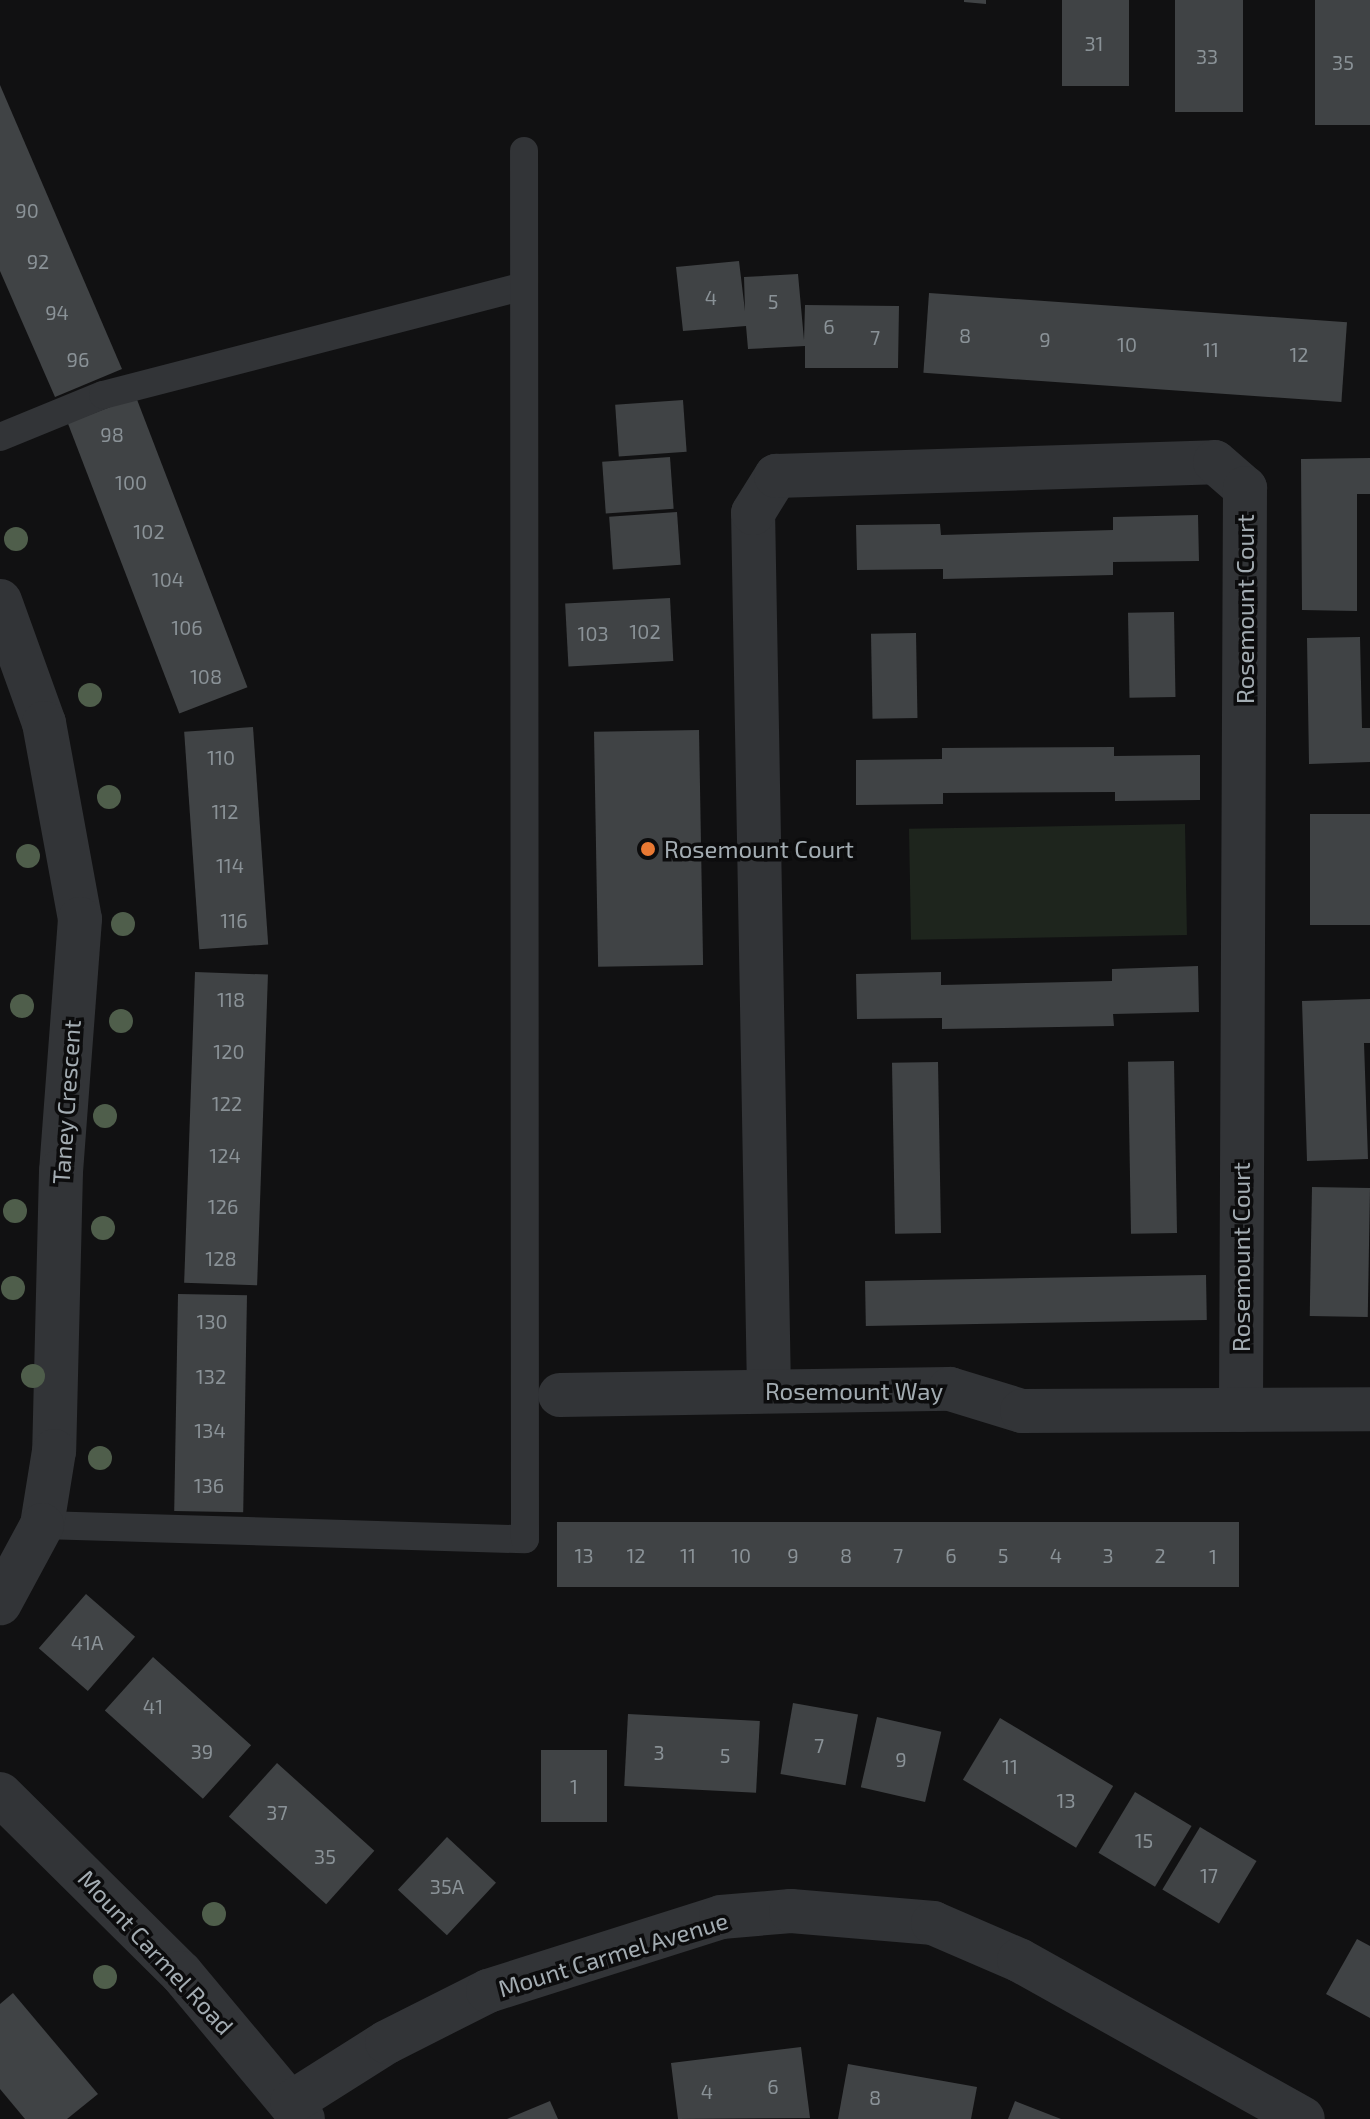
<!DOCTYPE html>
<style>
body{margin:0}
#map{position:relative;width:1370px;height:2119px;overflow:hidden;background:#111112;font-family:"Exo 2",sans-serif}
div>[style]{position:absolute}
.green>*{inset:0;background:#1e251d;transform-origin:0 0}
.building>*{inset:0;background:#404345;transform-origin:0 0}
.lane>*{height:28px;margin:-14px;padding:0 14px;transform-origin:14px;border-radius:14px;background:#323437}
.street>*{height:44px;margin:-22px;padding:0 22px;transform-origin:22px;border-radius:22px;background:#323437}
.trees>*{width:24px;height:24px;margin:-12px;border-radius:50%;background:#4f5e4b}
.dots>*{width:22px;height:22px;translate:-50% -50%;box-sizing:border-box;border:4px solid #0c0c0d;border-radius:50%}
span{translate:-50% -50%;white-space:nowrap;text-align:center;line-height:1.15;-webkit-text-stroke:7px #0c0c0d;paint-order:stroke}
.number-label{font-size:20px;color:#8a9297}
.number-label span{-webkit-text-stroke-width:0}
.street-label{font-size:24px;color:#a3acb2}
.poi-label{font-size:24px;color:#a3acb2}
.left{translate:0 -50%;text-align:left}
</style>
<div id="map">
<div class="green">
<i style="left:1185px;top:824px;width:111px;height:276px;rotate:89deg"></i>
</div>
<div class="building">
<i style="clip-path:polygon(964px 0,986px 0,986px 4px,964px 2px)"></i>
<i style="left:1062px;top:0;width:67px;height:86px"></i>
<i style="left:1175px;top:0;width:68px;height:112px"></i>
<i style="left:1315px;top:0;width:55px;height:125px"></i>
<i style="clip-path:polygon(0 85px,122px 369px,55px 397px,0 271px)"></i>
<i style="clip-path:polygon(739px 261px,745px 311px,744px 277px,798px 274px,804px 340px,805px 305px,899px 306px,898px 368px,805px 368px,805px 346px,748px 349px,746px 326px,683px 331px,676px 267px)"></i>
<i style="left:929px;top:293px;width:419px;height:80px;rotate:4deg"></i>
<i style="left:136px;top:397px;width:311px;height:73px;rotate:69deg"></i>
<i style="left:683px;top:400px;width:52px;height:68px;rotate:86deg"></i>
<i style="left:670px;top:457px;width:52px;height:68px;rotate:86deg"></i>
<i style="clip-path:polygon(1370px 458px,1370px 494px,1357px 494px,1357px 611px,1302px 610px,1301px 459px)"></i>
<i style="left:677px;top:512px;width:53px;height:68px;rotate:86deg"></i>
<i style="clip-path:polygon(1198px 515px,1199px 561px,1113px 562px,1113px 575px,943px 579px,943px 569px,857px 570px,856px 525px,940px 524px,941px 535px,1113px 530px,1113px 517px)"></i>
<i style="left:670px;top:598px;width:63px;height:105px;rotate:87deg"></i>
<i style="left:1174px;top:612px;width:85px;height:46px;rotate:89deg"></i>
<i style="left:916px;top:633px;width:85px;height:45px;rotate:89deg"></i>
<i style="clip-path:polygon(1360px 637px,1362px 728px,1370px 728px,1370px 762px,1309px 764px,1307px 638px)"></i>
<i style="left:253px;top:727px;width:218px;height:69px;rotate:86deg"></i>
<i style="left:699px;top:730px;width:235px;height:105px;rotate:89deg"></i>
<i style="clip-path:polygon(1114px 747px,1114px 756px,1200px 755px,1200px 800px,1115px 801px,1115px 792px,943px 793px,943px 804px,856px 805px,856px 760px,942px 759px,942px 748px)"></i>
<i style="left:1370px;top:814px;width:111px;height:60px;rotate:90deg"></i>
<i style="clip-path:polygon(1198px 966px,1199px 1012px,1113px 1014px,1114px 1026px,942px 1029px,942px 1018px,857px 1019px,856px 974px,941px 972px,941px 985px,1112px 981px,1112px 969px)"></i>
<i style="left:195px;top:972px;width:73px;height:311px;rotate:2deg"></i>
<i style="clip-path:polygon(1370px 999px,1370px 1043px,1364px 1043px,1368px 1159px,1307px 1161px,1302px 1001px)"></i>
<i style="left:1174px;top:1061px;width:172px;height:46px;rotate:89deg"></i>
<i style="left:938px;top:1062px;width:171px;height:46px;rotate:89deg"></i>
<i style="left:1312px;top:1187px;width:58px;height:129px;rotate:1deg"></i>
<i style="left:1206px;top:1275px;width:45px;height:341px;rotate:89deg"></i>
<i style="left:178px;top:1294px;width:69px;height:217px;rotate:1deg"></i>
<i style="left:557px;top:1522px;width:682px;height:65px"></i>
<i style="left:86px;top:1594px;width:65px;height:72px;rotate:41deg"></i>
<i style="left:153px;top:1657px;width:132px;height:72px;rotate:42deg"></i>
<i style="left:793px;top:1703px;width:66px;height:72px;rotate:10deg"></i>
<i style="left:628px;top:1714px;width:132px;height:72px;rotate:3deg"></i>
<i style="left:877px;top:1717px;width:66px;height:72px;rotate:13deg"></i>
<i style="left:1000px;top:1718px;width:132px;height:72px;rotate:31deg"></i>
<i style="left:541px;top:1750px;width:66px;height:72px"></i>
<i style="left:277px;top:1763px;width:131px;height:72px;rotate:42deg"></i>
<i style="left:1135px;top:1792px;width:66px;height:71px;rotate:31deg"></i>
<i style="left:1200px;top:1827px;width:66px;height:73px;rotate:31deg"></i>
<i style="left:447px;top:1837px;width:67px;height:72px;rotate:43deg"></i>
<i style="clip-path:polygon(1357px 1939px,1370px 1946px,1370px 2018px,1326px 1994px)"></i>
<i style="clip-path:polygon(13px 1993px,98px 2094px,67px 2119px,25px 2119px,0 2089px,0 2004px)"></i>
<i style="clip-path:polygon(801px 2047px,810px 2118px,678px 2119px,671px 2063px)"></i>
<i style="clip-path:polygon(848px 2064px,977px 2087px,971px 2119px,838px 2119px)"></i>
<i style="clip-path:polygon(550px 2101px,558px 2119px,507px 2119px)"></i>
<i style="clip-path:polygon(1015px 2101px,1061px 2119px,1008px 2119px)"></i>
</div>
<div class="lane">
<i style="left:0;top:437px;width:111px;rotate:-22.2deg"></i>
<i style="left:103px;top:395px;width:434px;rotate:-14.5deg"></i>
<i style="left:42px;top:1525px;width:483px;rotate:1.7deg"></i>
<i style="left:525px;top:1539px;width:1388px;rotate:-90.04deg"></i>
</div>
<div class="street">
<i style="left:0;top:601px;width:130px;rotate:70.2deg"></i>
<i style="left:44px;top:723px;width:199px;rotate:79.6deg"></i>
<i style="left:80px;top:919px;width:253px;rotate:94.3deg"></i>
<i style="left:61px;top:1171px;width:280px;rotate:91.4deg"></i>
<i style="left:54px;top:1451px;width:75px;rotate:99.2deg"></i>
<i style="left:42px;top:1525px;width:89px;rotate:118.3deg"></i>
<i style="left:769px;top:1391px;width:878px;rotate:-91.04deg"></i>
<i style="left:753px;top:513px;width:44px;rotate:-58.1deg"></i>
<i style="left:776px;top:476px;width:439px;rotate:-1.8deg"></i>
<i style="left:1215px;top:462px;width:40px;rotate:41deg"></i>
<i style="left:1245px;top:488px;width:922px;rotate:90.25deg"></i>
<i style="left:560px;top:1395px;width:390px;rotate:-0.9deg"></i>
<i style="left:950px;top:1389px;width:75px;rotate:17deg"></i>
<i style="left:1022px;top:1411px;width:348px;rotate:-0.3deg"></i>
<i style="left:0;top:1794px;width:255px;rotate:44.7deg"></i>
<i style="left:181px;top:1973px;width:190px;rotate:50.1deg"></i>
<i style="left:292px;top:2102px;width:112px;rotate:-32.3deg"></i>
<i style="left:387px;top:2042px;width:113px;rotate:-26.8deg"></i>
<i style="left:488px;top:1991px;width:244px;rotate:-17.6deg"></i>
<i style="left:721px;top:1917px;width:70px;rotate:-4.9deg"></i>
<i style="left:791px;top:1911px;width:143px;rotate:4.8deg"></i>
<i style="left:933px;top:1923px;width:94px;rotate:23.3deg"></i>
<i style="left:1019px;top:1960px;width:325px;rotate:29.2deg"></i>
</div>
<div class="trees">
<i style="left:16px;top:539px"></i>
<i style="left:90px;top:695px"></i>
<i style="left:109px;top:797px"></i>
<i style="left:28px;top:856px"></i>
<i style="left:123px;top:924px"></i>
<i style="left:22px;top:1006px"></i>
<i style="left:121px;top:1021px"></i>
<i style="left:105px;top:1116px"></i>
<i style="left:15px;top:1211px"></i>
<i style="left:103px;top:1228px"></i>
<i style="left:13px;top:1288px"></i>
<i style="left:33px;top:1376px"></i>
<i style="left:100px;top:1458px"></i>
<i style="left:214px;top:1914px"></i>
<i style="left:105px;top:1977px"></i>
</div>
<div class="dots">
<i style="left:648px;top:849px;background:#e97933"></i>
</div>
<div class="number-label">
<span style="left:1094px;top:43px">31</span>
<span style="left:1207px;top:56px">33</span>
<span style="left:1343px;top:62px">35</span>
<span style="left:27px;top:210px">90</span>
<span style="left:38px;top:261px">92</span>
<span style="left:711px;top:297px">4</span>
<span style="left:773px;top:301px">5</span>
<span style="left:57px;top:312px">94</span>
<span style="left:829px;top:326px">6</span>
<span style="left:965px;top:335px">8</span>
<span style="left:875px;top:337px">7</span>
<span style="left:1045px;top:339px">9</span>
<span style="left:1127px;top:344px">10</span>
<span style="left:1211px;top:349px">11</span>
<span style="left:1299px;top:354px">12</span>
<span style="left:78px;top:359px">96</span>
<span style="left:112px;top:434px">98</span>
<span style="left:131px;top:482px">100</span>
<span style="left:149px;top:531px">102</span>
<span style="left:168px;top:579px">104</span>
<span style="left:187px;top:627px">106</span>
<span style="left:645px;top:631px">102</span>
<span style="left:593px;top:633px">103</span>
<span style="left:206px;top:676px">108</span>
<span style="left:221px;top:757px">110</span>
<span style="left:225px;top:811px">112</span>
<span style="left:230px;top:865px">114</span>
<span style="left:234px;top:920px">116</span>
<span style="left:231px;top:999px">118</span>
<span style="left:229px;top:1051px">120</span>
<span style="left:227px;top:1103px">122</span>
<span style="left:225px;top:1155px">124</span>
<span style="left:223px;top:1206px">126</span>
<span style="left:221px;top:1258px">128</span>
<span style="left:212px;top:1321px">130</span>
<span style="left:211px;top:1376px">132</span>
<span style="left:210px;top:1430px">134</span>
<span style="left:209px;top:1485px">136</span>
<span style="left:584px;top:1555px">13</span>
<span style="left:636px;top:1555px">12</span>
<span style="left:688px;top:1555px">11</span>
<span style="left:741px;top:1555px">10</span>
<span style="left:793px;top:1555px">9</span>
<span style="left:846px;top:1555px">8</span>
<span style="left:898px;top:1555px">7</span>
<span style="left:951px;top:1555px">6</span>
<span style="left:1003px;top:1555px">5</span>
<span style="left:1056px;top:1555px">4</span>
<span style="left:1108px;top:1555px">3</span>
<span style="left:1160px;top:1555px">2</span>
<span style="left:1213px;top:1556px">1</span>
<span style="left:87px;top:1642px">41A</span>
<span style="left:153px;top:1706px">41</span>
<span style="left:819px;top:1745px">7</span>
<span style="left:202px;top:1751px">39</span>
<span style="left:659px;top:1752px">3</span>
<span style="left:725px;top:1755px">5</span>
<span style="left:901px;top:1759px">9</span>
<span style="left:1010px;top:1766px">11</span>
<span style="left:574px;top:1786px">1</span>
<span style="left:1066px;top:1800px">13</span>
<span style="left:277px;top:1812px">37</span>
<span style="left:1144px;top:1840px">15</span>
<span style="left:325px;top:1856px">35</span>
<span style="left:1209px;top:1875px">17</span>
<span style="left:447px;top:1886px">35A</span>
<span style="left:773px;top:2086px">6</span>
<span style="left:707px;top:2091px">4</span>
<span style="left:875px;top:2097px">8</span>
</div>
<div class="street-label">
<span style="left:1245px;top:609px;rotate:-90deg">Rosemount Court</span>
<span style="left:66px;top:1102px;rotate:-86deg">Taney Crescent</span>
<span style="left:1241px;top:1257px;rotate:-90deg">Rosemount Court</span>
<span style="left:854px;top:1391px">Rosemount Way</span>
<span style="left:156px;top:1952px;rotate:47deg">Mount Carmel Road</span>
<span style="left:613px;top:1954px;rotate:-17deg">Mount Carmel Avenue</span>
</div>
<div class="poi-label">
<span class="left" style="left:664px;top:849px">Rosemount Court</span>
</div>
</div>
